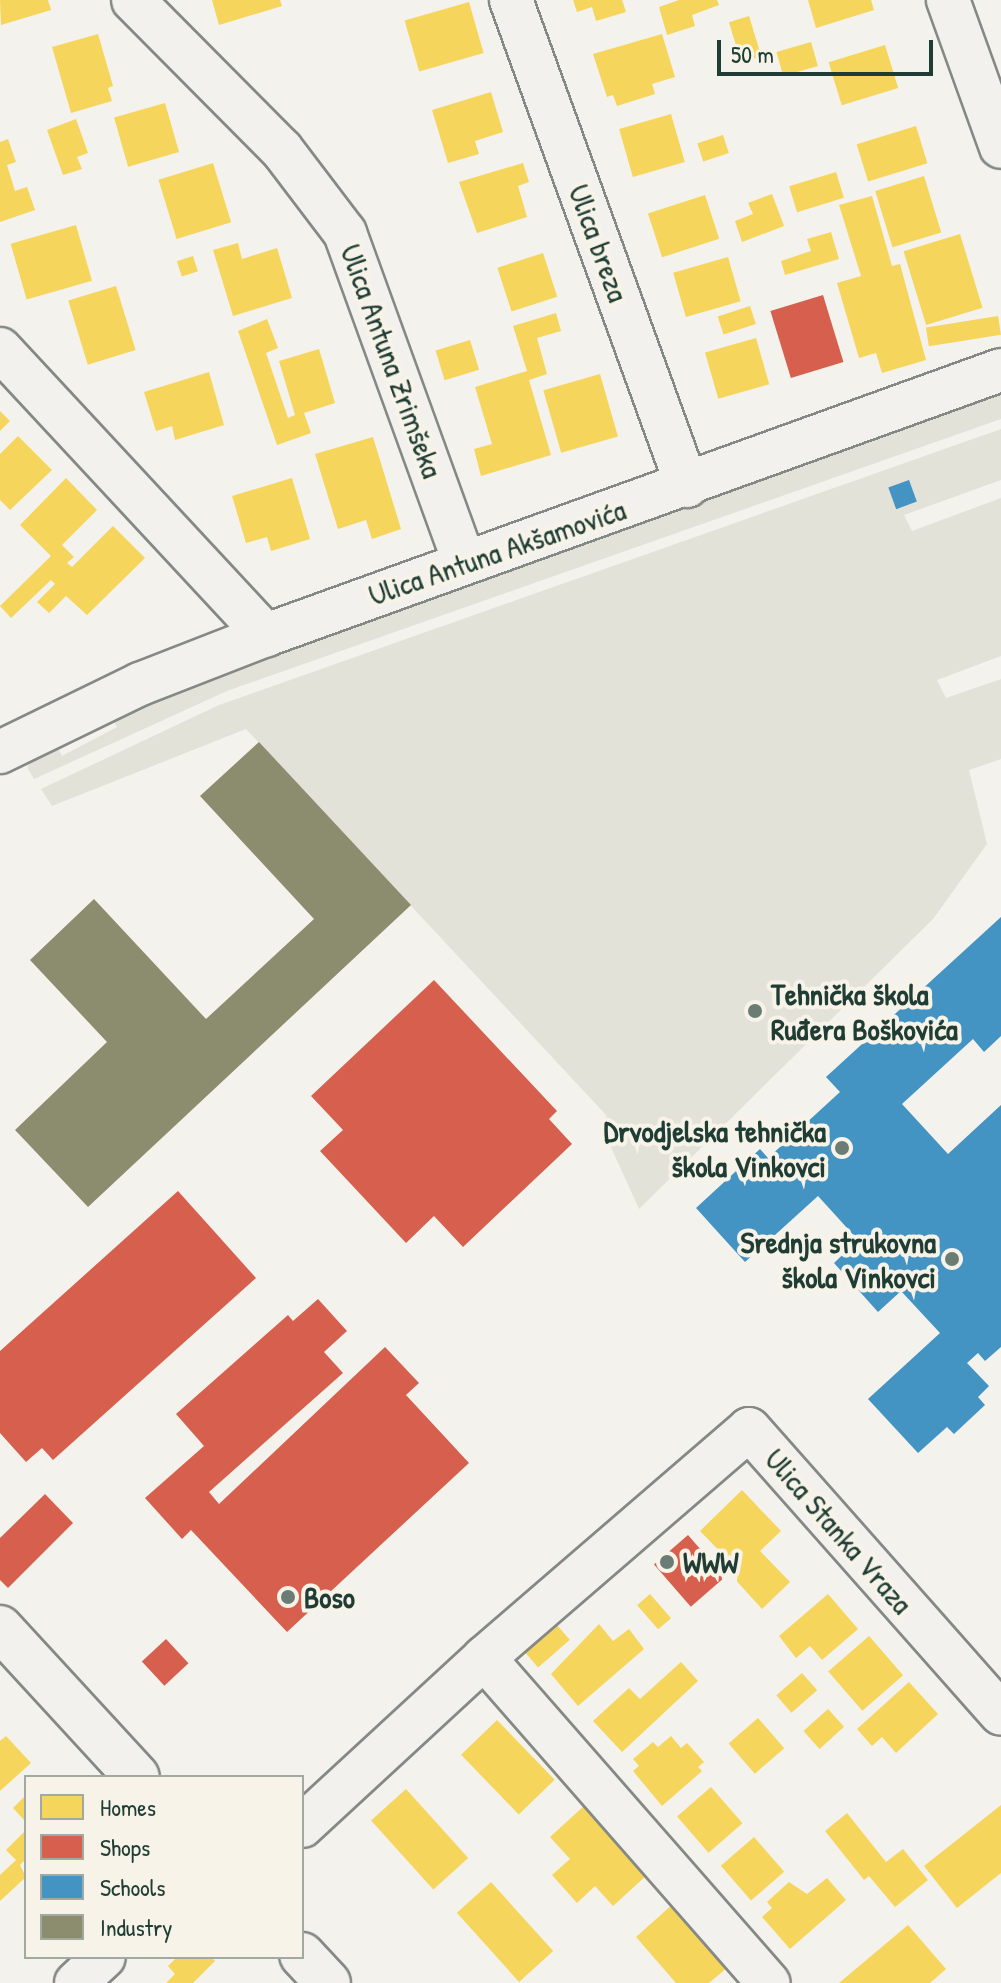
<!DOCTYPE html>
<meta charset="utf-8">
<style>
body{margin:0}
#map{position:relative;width:1001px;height:1983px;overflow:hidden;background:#f4f2ec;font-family:"Patrick Hand",sans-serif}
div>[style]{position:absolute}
.green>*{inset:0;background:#e2e2d9}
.homes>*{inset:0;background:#f6d55c;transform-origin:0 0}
.shops>*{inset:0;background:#d6604d;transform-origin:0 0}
.schools>*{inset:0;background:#4393c3;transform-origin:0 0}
.industry>*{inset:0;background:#8c8c6e}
.roads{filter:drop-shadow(2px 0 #848985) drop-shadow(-2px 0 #848985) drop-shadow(0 2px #848985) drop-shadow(0 -2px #848985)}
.minor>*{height:42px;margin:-21px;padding:0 21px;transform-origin:21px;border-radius:21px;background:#f2f1ed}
.major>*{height:44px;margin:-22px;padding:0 22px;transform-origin:22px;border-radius:22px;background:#f2f1ed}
.dots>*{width:22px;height:22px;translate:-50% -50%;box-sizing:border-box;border:4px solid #f7f3e8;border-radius:50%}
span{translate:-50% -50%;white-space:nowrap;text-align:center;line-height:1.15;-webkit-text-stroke:8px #f7f3e8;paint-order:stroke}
.street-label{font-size:30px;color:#1f3d34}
.poi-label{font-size:30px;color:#1f3d34;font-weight:700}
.left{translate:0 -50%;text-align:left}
.right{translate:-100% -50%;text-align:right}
.legend{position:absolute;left:24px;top:1775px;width:280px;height:184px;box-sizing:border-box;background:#f7f3e8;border:2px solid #a1aaa0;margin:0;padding:10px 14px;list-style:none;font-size:24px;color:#1f3d34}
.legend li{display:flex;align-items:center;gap:16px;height:40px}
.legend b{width:40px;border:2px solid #a1aaa0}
.scale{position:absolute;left:717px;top:40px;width:216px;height:36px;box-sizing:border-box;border:4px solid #1f3d34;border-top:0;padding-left:10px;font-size:24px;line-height:28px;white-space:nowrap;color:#1f3d34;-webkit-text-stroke:6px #f7f3e8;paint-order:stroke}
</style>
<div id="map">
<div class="green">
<i style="clip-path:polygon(1001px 387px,1001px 419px,227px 691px,34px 779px,28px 769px,27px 752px,53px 739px,62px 756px,117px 727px,113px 720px,145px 701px)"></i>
<i style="clip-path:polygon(1001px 429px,1001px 480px,904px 515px,912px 531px,1001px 498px,1001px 656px,937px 680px,946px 698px,1001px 679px,1001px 759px,969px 770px,987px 844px,933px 919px,639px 1209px,600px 1123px,607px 1116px,246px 729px,52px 806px,41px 789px,219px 705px)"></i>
</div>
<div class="homes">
<i style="clip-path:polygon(0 0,48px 0,51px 10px,1px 25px)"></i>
<i style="clip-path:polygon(212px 0,280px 0,282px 6px,219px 25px)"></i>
<i style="clip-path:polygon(573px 0,622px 0,626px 12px,596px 21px,592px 7px,577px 12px)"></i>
<i style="clip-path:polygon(679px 0,717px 0,719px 5px,692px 15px,695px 26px,667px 35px,659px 7px)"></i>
<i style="clip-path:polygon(808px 0,871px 0,874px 10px,816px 28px)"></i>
<i style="left:469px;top:2px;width:53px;height:67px;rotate:74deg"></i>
<i style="left:749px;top:16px;width:42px;height:21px;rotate:73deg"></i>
<i style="clip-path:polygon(98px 34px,113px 86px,108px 88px,112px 101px,71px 113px,52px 47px)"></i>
<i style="clip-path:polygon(662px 34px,675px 77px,652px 84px,655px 94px,617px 106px,613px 95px,607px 97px,593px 54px)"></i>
<i style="left:811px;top:42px;width:25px;height:36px;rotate:74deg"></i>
<i style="left:885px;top:45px;width:45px;height:59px;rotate:73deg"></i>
<i style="clip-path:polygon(491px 92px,503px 132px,475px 141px,479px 154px,448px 163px,432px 110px)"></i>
<i style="left:165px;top:103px;width:51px;height:53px;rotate:74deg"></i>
<i style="left:671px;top:114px;width:50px;height:54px;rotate:74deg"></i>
<i style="clip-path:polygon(76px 119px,88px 153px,77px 157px,82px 169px,63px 175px,47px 130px)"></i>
<i style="left:916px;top:126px;width:39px;height:62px;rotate:73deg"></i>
<i style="left:723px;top:135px;width:19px;height:27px;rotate:72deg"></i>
<i style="clip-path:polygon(8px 139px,16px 162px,7px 165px,15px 191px,27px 187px,35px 210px,0 222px,0 142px)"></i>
<i style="left:213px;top:163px;width:62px;height:57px;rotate:73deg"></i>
<i style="clip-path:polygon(523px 163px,529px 182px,518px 186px,527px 217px,477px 233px,459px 182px)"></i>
<i style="left:836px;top:172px;width:27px;height:49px;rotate:73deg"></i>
<i style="left:924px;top:176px;width:59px;height:51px;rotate:73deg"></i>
<i style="clip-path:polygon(772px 194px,784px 226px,742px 242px,735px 221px,753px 214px,748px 203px)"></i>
<i style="left:705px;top:195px;width:46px;height:60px;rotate:72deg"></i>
<i style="clip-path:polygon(872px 196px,892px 266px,900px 264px,926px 360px,882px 373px,876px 353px,859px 358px,837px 283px,861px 276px,839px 205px)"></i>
<i style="left:76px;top:225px;width:58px;height:68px;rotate:74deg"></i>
<i style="clip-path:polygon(831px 232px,839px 259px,785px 275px,781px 261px,811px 251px,807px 239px)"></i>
<i style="left:960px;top:234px;width:77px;height:59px;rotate:73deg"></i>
<i style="clip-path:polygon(238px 243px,242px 259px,277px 248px,292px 298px,233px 316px,213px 250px)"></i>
<i style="left:543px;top:253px;width:46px;height:48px;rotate:72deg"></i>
<i style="left:193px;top:256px;width:16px;height:17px;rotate:72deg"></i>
<i style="left:728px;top:257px;width:46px;height:57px;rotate:74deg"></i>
<i style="left:116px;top:286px;width:67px;height:50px;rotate:73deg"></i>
<i style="left:750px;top:306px;width:19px;height:34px;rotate:72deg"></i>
<i style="clip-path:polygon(556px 313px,561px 331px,537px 338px,547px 374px,529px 380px,551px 455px,481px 476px,474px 449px,492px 444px,475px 387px,527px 371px,513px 326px)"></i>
<i style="left:998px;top:316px;width:19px;height:73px;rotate:81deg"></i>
<i style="clip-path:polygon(267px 319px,278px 348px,266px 353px,288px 418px,295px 415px,279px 361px,319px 349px,335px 403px,304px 413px,311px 433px,277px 445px,238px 331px)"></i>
<i style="left:756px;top:338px;width:48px;height:53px;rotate:74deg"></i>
<i style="left:470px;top:340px;width:31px;height:36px;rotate:73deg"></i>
<i style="clip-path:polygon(209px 372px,224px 425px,175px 440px,172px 426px,156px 431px,144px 392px)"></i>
<i style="left:600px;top:374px;width:65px;height:59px;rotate:74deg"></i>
<i style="clip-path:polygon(0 411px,10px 421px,0 431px)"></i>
<i style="clip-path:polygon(18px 436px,52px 470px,10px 510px,0 500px,0 454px)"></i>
<i style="clip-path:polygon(373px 437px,401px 529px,372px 539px,366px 520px,338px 529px,315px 454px)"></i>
<i style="clip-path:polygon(66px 478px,97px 510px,62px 545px,74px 557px,67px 563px,72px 567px,113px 526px,145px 558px,87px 615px,66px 596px,49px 613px,37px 602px,55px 584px,51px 580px,11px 618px,0 606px,51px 556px,20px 525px)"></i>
<i style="clip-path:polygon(292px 478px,310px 539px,271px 551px,267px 537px,246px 543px,232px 496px)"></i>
<i style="clip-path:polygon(742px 1490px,781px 1531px,760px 1551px,790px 1582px,762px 1609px,733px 1577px,739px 1571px,700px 1531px)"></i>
<i style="left:650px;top:1594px;width:32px;height:17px;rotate:49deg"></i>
<i style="clip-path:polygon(828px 1594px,858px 1629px,822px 1660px,810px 1646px,796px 1658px,779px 1636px)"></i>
<i style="left:556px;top:1624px;width:21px;height:42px;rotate:49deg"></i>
<i style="clip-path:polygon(599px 1624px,613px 1641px,629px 1629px,644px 1649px,578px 1706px,551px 1674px)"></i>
<i style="left:869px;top:1636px;width:52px;height:54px;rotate:49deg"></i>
<i style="clip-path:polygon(681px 1662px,698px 1681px,622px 1752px,593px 1721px,629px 1688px,640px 1699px)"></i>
<i style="left:802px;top:1673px;width:23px;height:34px;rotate:49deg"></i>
<i style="clip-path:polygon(909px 1682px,938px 1714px,896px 1753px,882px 1737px,872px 1746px,857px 1729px)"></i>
<i style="left:828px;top:1709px;width:24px;height:33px;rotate:48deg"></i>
<i style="left:758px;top:1718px;width:40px;height:39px;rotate:49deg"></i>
<i style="left:497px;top:1720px;width:83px;height:50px;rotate:46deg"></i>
<i style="clip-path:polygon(6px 1736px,31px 1763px,0 1791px,0 1741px)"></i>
<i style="clip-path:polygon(671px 1736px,681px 1748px,687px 1743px,704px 1762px,698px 1767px,702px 1771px,662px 1806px,633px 1771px,639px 1766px,633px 1759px,653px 1742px,658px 1747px)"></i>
<i style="left:711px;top:1787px;width:48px;height:45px;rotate:49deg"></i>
<i style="left:406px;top:1789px;width:93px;height:47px;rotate:48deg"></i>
<i style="clip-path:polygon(26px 1795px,26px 1822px,13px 1808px)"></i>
<i style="clip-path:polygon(1001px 1805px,1001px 1873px,957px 1908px,924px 1866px)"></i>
<i style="clip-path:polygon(584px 1806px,647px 1875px,613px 1906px,595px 1886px,577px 1903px,552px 1875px,570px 1859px,550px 1837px)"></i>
<i style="clip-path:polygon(847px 1813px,886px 1862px,903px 1849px,928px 1880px,895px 1907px,869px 1876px,864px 1880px,825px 1831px)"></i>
<i style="clip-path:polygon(26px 1830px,26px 1859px,20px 1865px,26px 1877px,0 1901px,0 1875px,16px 1860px,6px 1850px)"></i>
<i style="left:754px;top:1837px;width:46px;height:44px;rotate:49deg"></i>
<i style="clip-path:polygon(827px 1878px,846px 1900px,790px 1949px,762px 1917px,772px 1908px,767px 1902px,789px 1882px,807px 1894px)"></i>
<i style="left:491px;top:1882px;width:93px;height:46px;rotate:48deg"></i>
<i style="clip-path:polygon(673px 1904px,728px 1967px,709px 1983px,676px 1983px,636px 1937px)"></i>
<i style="clip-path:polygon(908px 1925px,946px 1969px,930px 1983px,839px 1983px)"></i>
<i style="clip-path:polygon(177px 1957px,211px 1957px,215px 1961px,193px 1983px,166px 1983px,175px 1974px,168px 1966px)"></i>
</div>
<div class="shops">
<i style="left:823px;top:295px;width:70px;height:55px;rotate:73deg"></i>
<i style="clip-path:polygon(434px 980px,557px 1111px,549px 1119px,572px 1144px,463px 1247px,434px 1216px,406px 1243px,320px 1151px,343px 1130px,311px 1096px)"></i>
<i style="clip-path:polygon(178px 1191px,256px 1278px,53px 1460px,42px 1448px,26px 1462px,0 1433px,0 1351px)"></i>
<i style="clip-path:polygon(318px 1299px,347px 1331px,324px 1352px,343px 1373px,209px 1492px,219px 1504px,385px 1347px,419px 1383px,406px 1395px,469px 1463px,287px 1632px,191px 1530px,182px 1539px,145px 1498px,204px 1446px,176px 1414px,288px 1315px,293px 1321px)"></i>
<i style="clip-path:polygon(45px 1494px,73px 1523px,8px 1588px,0 1580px,0 1538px)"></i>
<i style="left:688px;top:1535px;width:56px;height:45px;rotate:49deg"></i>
<i style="left:166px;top:1639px;width:33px;height:33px;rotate:47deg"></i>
</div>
<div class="schools">
<i style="left:909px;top:480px;width:23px;height:22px;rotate:70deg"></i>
<i style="clip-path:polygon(1001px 917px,1001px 1036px,984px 1052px,973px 1039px,902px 1104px,948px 1154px,1001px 1105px,1001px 1347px,985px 1361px,978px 1353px,967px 1363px,989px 1386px,978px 1397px,985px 1405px,954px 1434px,947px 1427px,918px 1453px,868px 1399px,940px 1333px,901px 1291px,878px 1312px,834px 1263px,858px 1240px,818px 1196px,745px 1262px,696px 1208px,760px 1149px,768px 1158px,840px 1092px,826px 1077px)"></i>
</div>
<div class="industry">
<i style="clip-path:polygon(259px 742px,411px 905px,88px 1207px,15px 1130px,107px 1042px,30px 960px,94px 899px,206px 1019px,314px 919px,200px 796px)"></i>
</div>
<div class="roads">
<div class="minor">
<i style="left:133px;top:0;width:211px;rotate:45.2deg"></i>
<i style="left:282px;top:150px;width:104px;rotate:52.8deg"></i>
<i style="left:345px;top:233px;width:349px;rotate:70.1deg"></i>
<i style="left:511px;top:0;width:517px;rotate:70.09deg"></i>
<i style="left:948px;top:0;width:156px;rotate:70.2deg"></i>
<i style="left:0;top:349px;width:391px;rotate:47.1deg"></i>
<i style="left:0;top:752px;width:156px;rotate:-25.9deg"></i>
<i style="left:140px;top:684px;width:135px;rotate:-21.3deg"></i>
<i style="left:266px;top:635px;width:781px;rotate:-19.83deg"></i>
<i style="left:484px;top:1658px;width:432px;rotate:48.8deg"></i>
<i style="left:302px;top:1826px;width:248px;rotate:-42.7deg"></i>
<i style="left:484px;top:1658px;width:350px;rotate:-40.8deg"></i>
<i style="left:749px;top:1429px;width:380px;rotate:48.5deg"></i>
<i style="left:76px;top:1983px;width:38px;rotate:-43deg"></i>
</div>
<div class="major">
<i style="left:0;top:1628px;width:202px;rotate:47.4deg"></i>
<i style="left:302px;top:1955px;width:38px;rotate:47deg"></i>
</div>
</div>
<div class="dots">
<i style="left:755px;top:1011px;background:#6a7c74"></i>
<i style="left:842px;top:1148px;background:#6a7c74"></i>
<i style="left:952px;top:1259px;background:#6a7c74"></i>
<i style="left:667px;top:1562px;background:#6a7c74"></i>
<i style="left:288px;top:1597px;background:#6a7c74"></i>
</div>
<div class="street-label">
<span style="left:599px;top:243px;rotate:70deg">Ulica breza</span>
<span style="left:392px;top:361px;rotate:70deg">Ulica Antuna Zrimšeka</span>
<span style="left:497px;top:552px;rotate:-19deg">Ulica Antuna Akšamovića</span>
<span style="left:839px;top:1531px;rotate:49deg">Ulica Stanka Vraza</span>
</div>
<div class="poi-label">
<span class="left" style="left:771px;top:1011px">Tehnička škola<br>Ruđera Boškovića</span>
<span class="right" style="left:826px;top:1148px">Drvodjelska tehnička<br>škola Vinkovci</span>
<span class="right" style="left:936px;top:1259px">Srednja strukovna<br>škola Vinkovci</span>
<span class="left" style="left:683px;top:1562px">WWW</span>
<span class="left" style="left:304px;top:1597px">Boso</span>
</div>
<ul class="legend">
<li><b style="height:22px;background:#f6d55c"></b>Homes</li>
<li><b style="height:22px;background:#d6604d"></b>Shops</li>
<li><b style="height:22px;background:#4393c3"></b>Schools</li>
<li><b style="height:22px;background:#8c8c6e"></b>Industry</li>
</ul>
<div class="scale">50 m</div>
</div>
